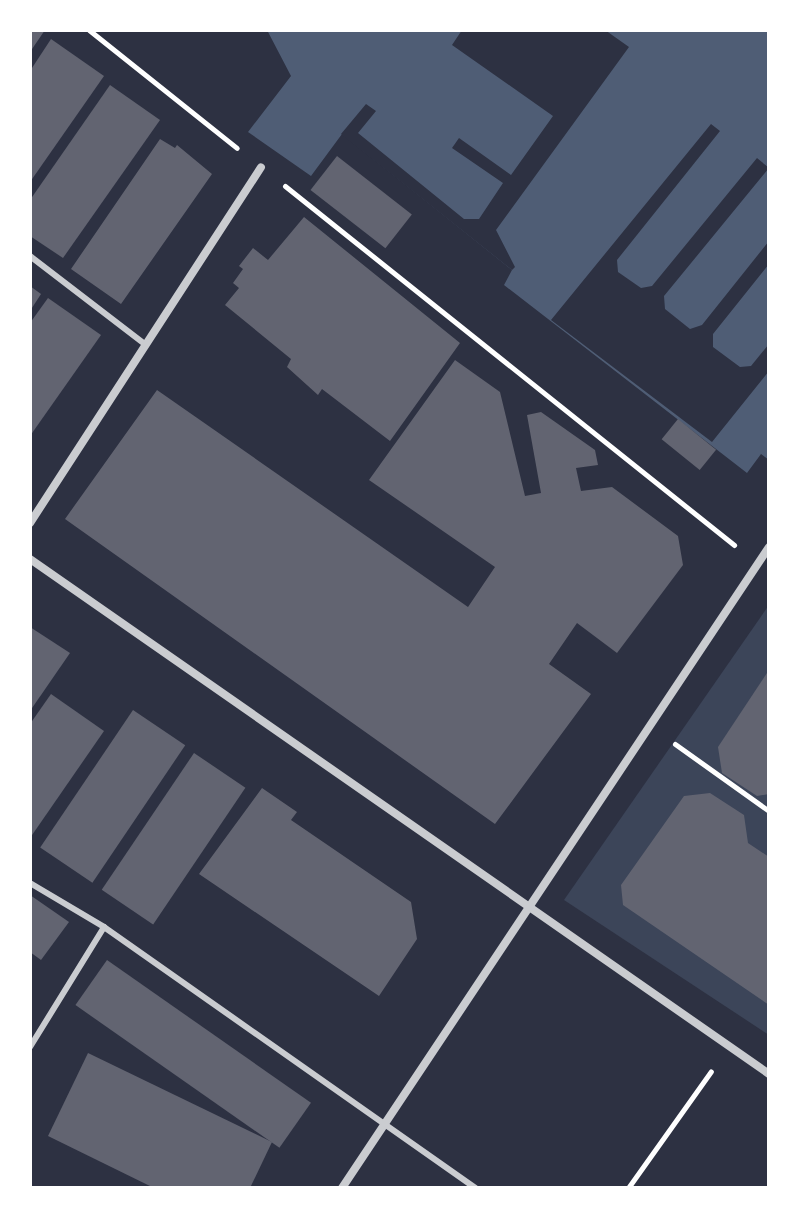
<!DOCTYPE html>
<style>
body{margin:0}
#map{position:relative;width:799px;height:1218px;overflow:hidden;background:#2d3142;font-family:"DejaVu Sans",sans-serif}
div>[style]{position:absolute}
.green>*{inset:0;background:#3c4559}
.water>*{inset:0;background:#4f5d75}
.pier>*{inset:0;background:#2d3142}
.building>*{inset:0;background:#626471;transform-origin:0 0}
.path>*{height:5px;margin:-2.5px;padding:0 2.5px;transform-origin:2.5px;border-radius:2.5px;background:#fff}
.service>*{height:6px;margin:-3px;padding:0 3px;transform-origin:3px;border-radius:3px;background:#caccd0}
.minor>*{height:8px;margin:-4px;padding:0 4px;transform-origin:4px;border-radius:4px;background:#caccd0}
span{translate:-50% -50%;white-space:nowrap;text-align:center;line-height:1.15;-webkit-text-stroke:6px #fff;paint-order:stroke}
.frame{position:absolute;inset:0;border:32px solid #fff;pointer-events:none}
</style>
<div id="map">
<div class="green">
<i style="clip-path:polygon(769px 605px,769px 1035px,564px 900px)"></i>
</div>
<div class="water">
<i style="clip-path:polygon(267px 30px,769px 30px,769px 460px,761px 454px,747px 473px,504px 285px,512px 270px,342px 134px,311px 176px,248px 132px,291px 76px)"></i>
</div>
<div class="pier">
<i style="clip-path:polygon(462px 30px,605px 30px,629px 47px,496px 230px,515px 267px,512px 270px,341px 134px,366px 104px,376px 111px,358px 133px,464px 219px,479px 219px,503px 183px,452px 148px,459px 138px,511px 175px,553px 116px,452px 45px)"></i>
<i style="clip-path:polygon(711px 124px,720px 131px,617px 260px,618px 272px,641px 288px,652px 286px,757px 158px,769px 168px,664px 296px,665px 309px,690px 329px,702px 325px,769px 241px,769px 264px,713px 334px,713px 347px,740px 367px,751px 366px,769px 344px,769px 371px,712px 442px,551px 320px)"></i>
</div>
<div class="building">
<i style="clip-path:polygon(30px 30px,45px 30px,30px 52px)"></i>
<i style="clip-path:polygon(51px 39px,104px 76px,30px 182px,30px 71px)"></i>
<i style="clip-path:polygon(110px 85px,160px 120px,63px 258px,30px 236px,30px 200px)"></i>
<i style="clip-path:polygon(160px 139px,175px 148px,177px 145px,212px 174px,121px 304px,71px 269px)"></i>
<i style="left:337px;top:156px;width:95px;height:43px;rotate:38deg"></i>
<i style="clip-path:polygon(304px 217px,460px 343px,390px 441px,322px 389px,318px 395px,287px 367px,291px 359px,225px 305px,239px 288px,233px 283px,243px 269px,239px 266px,253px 248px,268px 260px)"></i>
<i style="clip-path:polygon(30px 286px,41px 294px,30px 311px)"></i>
<i style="clip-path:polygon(48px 298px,101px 335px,30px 436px,30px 323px)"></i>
<i style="clip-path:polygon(455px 360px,500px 392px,525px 496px,541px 493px,527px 415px,541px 412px,595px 450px,598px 465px,576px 468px,581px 491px,612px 487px,678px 536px,683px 565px,617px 653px,577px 623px,549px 664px,591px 694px,495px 824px,65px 519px,157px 390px,468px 607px,495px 567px,369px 480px)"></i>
<i style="left:678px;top:419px;width:49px;height:26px;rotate:39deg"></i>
<i style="clip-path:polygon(30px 627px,70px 653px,30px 711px)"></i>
<i style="clip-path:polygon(769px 670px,769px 794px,757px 796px,722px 773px,718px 747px)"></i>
<i style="clip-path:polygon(51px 694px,104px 731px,30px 838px,30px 724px)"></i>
<i style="left:133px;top:710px;width:63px;height:166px;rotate:34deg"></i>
<i style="left:194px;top:753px;width:62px;height:165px;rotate:34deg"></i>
<i style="clip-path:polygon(262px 788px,297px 812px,291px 820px,411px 902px,417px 939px,379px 996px,199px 874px)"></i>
<i style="clip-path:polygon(710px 793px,744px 815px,748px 843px,769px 857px,769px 1005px,623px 905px,621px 885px,684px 796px)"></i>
<i style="clip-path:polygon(30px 895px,69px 922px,41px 960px,30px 952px)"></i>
<i style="left:107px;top:960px;width:249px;height:55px;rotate:35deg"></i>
<i style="clip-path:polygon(88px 1053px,272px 1142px,250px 1188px,154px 1188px,48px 1136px)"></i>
</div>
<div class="path">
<i style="left:89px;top:30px;width:189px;rotate:38.6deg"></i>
<i style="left:285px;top:186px;width:575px;rotate:38.64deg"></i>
<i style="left:675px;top:744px;width:115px;rotate:35.5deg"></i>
<i style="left:628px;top:1188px;width:143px;rotate:-54.6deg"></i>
</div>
<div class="service">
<i style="left:30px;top:256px;width:146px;rotate:37.5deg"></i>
<i style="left:30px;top:883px;width:86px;rotate:30.7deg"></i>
<i style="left:104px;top:927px;width:454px;rotate:35.1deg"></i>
<i style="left:30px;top:1047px;width:141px;rotate:-58.3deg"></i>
</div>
<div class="minor">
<i style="left:30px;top:523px;width:424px;rotate:-57deg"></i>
<i style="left:30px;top:559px;width:901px;rotate:34.87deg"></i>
<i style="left:342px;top:1188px;width:770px;rotate:-56.33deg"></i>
</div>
<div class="frame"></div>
</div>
